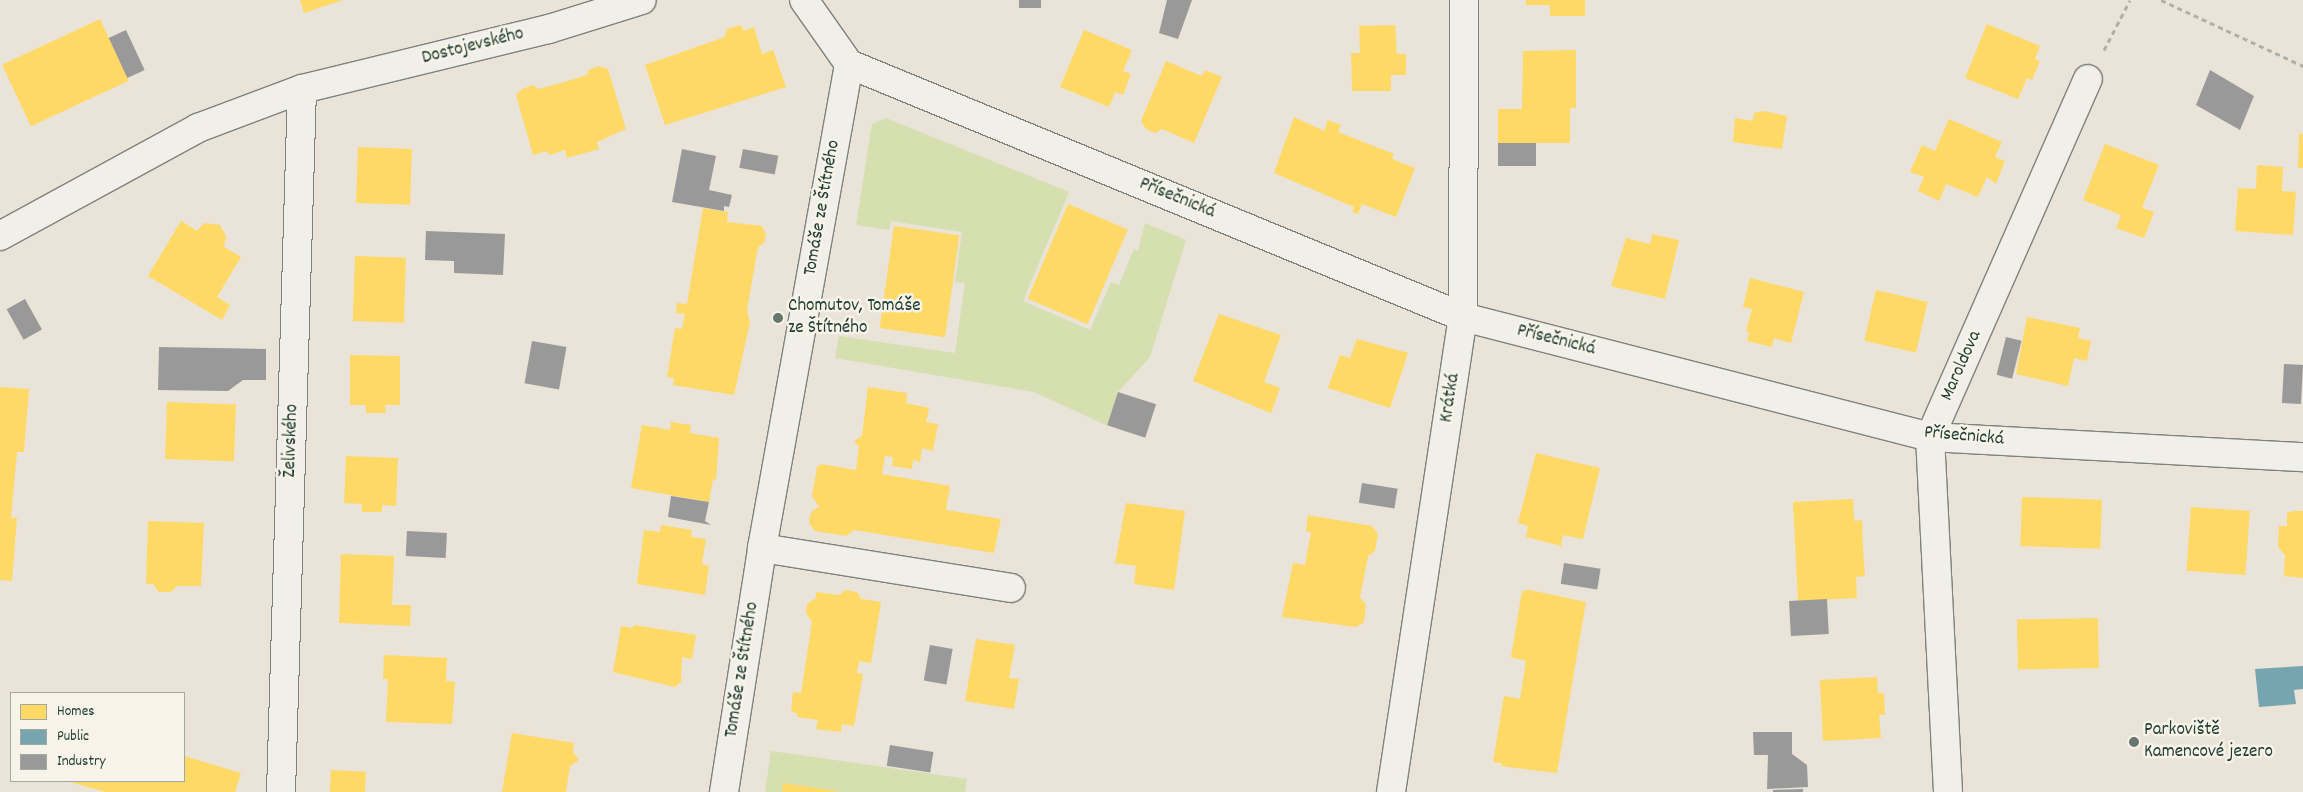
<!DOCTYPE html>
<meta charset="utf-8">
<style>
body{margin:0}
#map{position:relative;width:2303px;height:792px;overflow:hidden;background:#e9e3d8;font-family:Dekko,sans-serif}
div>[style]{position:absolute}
.green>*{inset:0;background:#d6dfb0}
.homes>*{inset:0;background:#ffd966;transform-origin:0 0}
.public>*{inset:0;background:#76a5af}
.industry>*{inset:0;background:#999;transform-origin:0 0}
.path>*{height:3px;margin-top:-1.5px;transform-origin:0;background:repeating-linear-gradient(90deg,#aeb0ab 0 5px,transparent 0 9px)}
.roads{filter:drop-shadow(1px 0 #7f827c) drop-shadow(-1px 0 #7f827c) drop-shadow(0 1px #7f827c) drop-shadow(0 -1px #7f827c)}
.street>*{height:28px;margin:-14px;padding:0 14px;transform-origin:14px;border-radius:14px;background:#f1efea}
.dots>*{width:14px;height:14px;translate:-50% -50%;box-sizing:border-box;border:2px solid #f7f3e8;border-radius:50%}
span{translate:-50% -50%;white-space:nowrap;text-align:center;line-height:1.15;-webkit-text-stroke:5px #f7f3e8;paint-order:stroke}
.street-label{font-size:19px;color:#1f3d34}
.poi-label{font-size:19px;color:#1f3d34}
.left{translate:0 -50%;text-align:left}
.legend{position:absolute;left:10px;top:692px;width:175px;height:90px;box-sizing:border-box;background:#f7f3e8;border:1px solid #a1aaa0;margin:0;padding:6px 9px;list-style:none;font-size:15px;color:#1f3d34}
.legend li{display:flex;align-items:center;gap:10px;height:25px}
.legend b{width:25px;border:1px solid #a1aaa0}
</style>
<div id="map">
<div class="green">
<i style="clip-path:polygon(886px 118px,1069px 192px,1023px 301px,1090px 330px,1111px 282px,1119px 285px,1134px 249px,1138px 251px,1145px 223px,1186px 240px,1150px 357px,1118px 392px,1108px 426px,1034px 392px,835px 358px,839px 336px,955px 353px,965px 283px,955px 282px,962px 232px,891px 221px,889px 230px,856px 225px,872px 124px)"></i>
<i style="clip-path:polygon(771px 751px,967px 779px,965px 792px,765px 792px)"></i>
</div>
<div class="homes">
<i style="clip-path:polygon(300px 0,343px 0,304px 13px)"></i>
<i style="clip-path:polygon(1526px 0,1585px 0,1585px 16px,1550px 16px,1550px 5px,1526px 5px)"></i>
<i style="left:100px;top:19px;width:68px;height:108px;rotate:65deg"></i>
<i style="clip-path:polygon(1987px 24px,2040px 46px,2035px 59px,2040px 61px,2032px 80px,2027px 78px,2018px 99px,1965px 78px)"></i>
<i style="clip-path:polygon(741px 25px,744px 31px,754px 27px,762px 54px,773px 50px,786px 87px,665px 125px,645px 65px,725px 37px,727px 29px)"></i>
<i style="clip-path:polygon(1395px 25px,1397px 54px,1406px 54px,1406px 75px,1391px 75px,1391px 91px,1352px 91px,1351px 53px,1360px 53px,1359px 26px)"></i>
<i style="clip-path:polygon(1084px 30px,1132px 50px,1123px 71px,1131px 74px,1123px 95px,1115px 92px,1109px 107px,1060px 87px)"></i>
<i style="clip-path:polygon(1576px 50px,1576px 108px,1570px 108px,1570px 143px,1498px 143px,1498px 109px,1522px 109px,1523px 51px)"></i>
<i style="clip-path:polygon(1166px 61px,1202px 76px,1205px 70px,1222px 77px,1194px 143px,1162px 129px,1155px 133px,1146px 129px,1141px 121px)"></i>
<i style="clip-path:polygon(599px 66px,608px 69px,626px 129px,597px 142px,599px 149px,567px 158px,565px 150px,549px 155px,547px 151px,533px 155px,516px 95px,522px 89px,533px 85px,538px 89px,561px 83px,587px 75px,589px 70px)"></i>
<i style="clip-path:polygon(1764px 111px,1787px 116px,1782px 149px,1733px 142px,1735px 118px,1753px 121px,1754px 113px)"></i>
<i style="clip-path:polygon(1294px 117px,1324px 131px,1328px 120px,1341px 125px,1338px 132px,1394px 154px,1392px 159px,1415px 168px,1396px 217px,1362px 204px,1358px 214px,1352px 212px,1354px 207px,1274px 173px)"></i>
<i style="clip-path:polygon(1949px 119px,2002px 142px,1995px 157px,2005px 161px,1996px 184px,1987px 177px,1978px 197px,1946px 184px,1939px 201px,1918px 191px,1924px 177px,1910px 172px,1922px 145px,1935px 151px)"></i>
<i style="clip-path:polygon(2299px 134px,2303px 134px,2303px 168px,2298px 168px)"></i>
<i style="clip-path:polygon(2105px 144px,2159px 165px,2142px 208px,2154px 212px,2144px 238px,2116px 228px,2121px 215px,2083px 200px)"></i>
<i style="left:358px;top:147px;width:54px;height:56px;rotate:2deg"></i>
<i style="clip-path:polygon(2257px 165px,2283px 167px,2282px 191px,2296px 192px,2293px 235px,2235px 231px,2238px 188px,2256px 189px)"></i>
<i style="left:1068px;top:204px;width:65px;height:103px;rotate:23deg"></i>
<i style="clip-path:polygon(703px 208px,728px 212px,727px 222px,762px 226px,766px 234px,764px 243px,758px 247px,747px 310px,750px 322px,734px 395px,673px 385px,674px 378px,667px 377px,675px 328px,682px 329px,685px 314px,676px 313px,677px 303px,687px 304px)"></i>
<i style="clip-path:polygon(181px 221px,197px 231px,204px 223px,220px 225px,226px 236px,224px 247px,241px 257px,217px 297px,230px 305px,222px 320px,148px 276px)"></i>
<i style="left:894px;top:226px;width:66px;height:103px;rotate:8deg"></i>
<i style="clip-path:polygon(1652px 234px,1679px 240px,1665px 299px,1611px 286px,1626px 238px,1650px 244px)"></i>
<i style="left:355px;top:256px;width:51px;height:65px;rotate:2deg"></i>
<i style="clip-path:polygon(1750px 278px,1804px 292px,1791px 343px,1774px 338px,1772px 347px,1747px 341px,1749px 332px,1746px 331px,1752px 309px,1743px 307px)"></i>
<i style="left:1876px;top:290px;width:53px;height:52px;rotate:13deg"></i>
<i style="clip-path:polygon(1219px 314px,1281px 335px,1264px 382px,1280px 388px,1271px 413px,1193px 381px)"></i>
<i style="clip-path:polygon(2027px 317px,2080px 328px,2078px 338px,2091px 341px,2087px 361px,2074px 358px,2068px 386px,2016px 374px)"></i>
<i style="clip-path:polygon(1357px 339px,1408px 353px,1390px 408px,1328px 388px,1340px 355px,1350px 358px)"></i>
<i style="clip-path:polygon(350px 355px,400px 356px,400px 405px,385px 405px,386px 413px,366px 413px,366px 405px,350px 405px)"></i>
<i style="clip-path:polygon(0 387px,29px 389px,24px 452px,17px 452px,11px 518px,17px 518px,12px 581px,0 580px)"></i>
<i style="clip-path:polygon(868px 387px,907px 393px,906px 403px,929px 408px,926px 422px,938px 424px,933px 451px,922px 448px,920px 462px,913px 460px,912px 469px,892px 466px,893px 457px,885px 456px,882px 474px,950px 486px,946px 510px,1001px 519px,994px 553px,854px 530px,846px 536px,815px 531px,809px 523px,811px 512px,819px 507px,812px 496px,817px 467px,821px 464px,856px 470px,859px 447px,854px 441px,862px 436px)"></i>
<i style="left:167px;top:402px;width:69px;height:57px;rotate:2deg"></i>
<i style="clip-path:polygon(671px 422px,691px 425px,690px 433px,719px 438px,716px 480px,713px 479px,709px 502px,631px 488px,642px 425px,670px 430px)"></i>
<i style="clip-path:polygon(1536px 453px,1600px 468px,1583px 539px,1563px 535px,1561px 546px,1526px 537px,1528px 526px,1518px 523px)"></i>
<i style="clip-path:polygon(346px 456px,398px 458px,396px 506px,382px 505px,382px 512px,362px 512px,362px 504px,344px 503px)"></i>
<i style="left:2022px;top:497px;width:80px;height:49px;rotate:2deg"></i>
<i style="clip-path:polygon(1853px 499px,1854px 521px,1862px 520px,1863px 548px,1865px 576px,1856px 577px,1857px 598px,1798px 601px,1793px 502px)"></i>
<i style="clip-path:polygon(1126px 503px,1185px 511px,1174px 590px,1134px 584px,1136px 566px,1115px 563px)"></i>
<i style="left:2191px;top:507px;width:59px;height:64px;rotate:4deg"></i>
<i style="clip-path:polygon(2294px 511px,2303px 511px,2303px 578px,2284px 576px,2285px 555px,2278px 547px,2279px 526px,2287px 526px,2287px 513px)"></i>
<i style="clip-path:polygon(1308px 515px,1372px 526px,1378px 534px,1375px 551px,1368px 556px,1360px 597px,1366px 605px,1364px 622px,1356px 627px,1282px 617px,1293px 563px,1305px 565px,1311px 532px,1306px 531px)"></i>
<i style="clip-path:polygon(148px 521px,204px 523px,201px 586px,177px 586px,171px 592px,159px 592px,153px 584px,146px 584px)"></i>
<i style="clip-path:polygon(661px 525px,692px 530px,691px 537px,706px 539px,702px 564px,709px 566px,705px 595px,637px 584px,644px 530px,660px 532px)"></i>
<i style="clip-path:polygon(341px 554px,394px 556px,392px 605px,411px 605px,410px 626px,339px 623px)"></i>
<i style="clip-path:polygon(846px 590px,857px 592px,861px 599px,881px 602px,871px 663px,859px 661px,857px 673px,863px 674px,854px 726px,842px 724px,841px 732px,816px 729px,818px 720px,797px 717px,797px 713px,791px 712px,793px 692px,801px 693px,812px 622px,806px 613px,807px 604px,816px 598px,816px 592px,839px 595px)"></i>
<i style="clip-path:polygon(1530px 590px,1586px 602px,1557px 773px,1501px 766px,1502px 763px,1493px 762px,1504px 696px,1520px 699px,1526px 661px,1511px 657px,1522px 591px)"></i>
<i style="left:2098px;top:618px;width:50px;height:81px;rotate:89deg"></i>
<i style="clip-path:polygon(634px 625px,696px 635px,692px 659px,682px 657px,681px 682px,675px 687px,613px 672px,621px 626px,633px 628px)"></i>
<i style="clip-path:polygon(976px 639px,1015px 645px,1009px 678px,1019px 679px,1014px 709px,965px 701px)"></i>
<i style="clip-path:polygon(384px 655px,447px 658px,446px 681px,455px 682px,452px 724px,386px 722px,388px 679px,383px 679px)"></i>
<i style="clip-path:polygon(1877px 677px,1878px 693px,1884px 693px,1885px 715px,1879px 715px,1881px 738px,1823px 741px,1820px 680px)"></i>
<i style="clip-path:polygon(512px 733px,574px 743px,573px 752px,579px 760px,570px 766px,566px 792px,502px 792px)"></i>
<i style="clip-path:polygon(184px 756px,241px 773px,235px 792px,105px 792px,67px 781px,184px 781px)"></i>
<i style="left:331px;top:770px;width:35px;height:22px;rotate:3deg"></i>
<i style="clip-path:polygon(783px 783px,837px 791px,837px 792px,782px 792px)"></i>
</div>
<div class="public">
<i style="clip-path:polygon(2303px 666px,2303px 689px,2294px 690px,2296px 704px,2259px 707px,2255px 669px)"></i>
</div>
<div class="industry">
<i style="left:1019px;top:0;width:22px;height:8px"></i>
<i style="clip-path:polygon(1167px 0,1192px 0,1178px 39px,1159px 33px)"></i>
<i style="left:126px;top:30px;width:44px;height:19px;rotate:65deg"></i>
<i style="clip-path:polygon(2210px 70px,2254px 96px,2240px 130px,2196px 105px)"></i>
<i style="left:1498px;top:143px;width:38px;height:23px"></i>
<i style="clip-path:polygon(682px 149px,716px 156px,709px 190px,732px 195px,729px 207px,724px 206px,724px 211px,672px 202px)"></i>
<i style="left:743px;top:149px;width:36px;height:19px;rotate:11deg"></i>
<i style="clip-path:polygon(426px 231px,505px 234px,503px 275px,454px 273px,454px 261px,425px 260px)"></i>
<i style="left:25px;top:299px;width:35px;height:21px;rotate:61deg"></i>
<i style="left:2006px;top:337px;width:16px;height:39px;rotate:14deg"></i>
<i style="left:532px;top:341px;width:35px;height:43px;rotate:10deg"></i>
<i style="clip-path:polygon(159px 347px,266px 349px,266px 380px,243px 380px,228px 391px,158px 390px)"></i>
<i style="left:2284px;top:364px;width:19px;height:39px;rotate:3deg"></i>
<i style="left:1118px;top:392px;width:40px;height:35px;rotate:18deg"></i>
<i style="left:1362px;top:483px;width:36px;height:20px;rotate:9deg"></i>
<i style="clip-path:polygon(671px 496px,709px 502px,705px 521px,711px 525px,668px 517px)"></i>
<i style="left:407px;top:531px;width:40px;height:25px;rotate:3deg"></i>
<i style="left:1564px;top:563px;width:37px;height:21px;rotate:9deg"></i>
<i style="left:1827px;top:599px;width:35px;height:38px;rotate:87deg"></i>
<i style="left:930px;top:645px;width:23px;height:36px;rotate:10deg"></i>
<i style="clip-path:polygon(1753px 732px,1792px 732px,1792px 754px,1807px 765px,1808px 787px,1767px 789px,1768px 755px,1754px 755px)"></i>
<i style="left:890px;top:745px;width:44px;height:21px;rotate:9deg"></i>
<i style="clip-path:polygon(1803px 789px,1803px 792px,1773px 792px,1773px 790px)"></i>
</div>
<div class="path">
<i style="left:2161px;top:0;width:157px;rotate:24.9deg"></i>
<i style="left:2104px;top:50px;width:56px;rotate:-62.5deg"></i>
</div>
<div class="roads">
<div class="street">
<i style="left:849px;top:64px;width:664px;rotate:22.39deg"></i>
<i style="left:1463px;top:317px;width:482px;rotate:14.4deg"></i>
<i style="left:1930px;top:437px;width:374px;rotate:3.1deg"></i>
<i style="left:0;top:236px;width:226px;rotate:-28.6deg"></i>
<i style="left:198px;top:128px;width:111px;rotate:-20.6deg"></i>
<i style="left:302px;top:89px;width:254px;rotate:-13.7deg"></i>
<i style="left:549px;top:29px;width:97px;rotate:-17.3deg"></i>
<i style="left:762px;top:548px;width:252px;rotate:9.1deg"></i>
<i style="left:281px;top:792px;width:703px;rotate:-88.29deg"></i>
<i style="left:724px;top:792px;width:247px;rotate:-81.1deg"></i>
<i style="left:762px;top:548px;width:492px;rotate:-79.8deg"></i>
<i style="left:849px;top:64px;width:78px;rotate:-125.1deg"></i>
<i style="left:1391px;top:792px;width:480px;rotate:-81.4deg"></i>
<i style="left:1463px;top:317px;width:317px;rotate:-89.8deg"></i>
<i style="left:1948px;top:792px;width:355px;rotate:-92.9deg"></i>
<i style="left:1930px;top:437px;width:391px;rotate:-66.2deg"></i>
</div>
</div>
<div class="dots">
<i style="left:778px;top:318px;background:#66776d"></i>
<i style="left:2134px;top:742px;background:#66776d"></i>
</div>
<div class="street-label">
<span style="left:473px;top:47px;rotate:-14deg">Dostojevského</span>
<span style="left:1177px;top:199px;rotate:22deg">Přísečnická</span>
<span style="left:823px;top:208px;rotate:-80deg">Tomáše ze Štítného</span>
<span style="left:1556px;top:341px;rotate:14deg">Přísečnická</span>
<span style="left:1962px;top:366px;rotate:-66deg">Maroldova</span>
<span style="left:1451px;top:398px;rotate:-81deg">Krátká</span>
<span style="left:1964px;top:437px;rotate:5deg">Přísečnická</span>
<span style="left:292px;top:441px;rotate:-88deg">Želivského</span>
<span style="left:743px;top:670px;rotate:-81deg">Tomáše ze Štítného</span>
</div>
<div class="poi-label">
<span class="left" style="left:788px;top:318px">Chomutov, Tomáše<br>ze Štítného</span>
<span class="left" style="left:2144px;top:742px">Parkoviště<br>Kamencové jezero</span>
</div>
<ul class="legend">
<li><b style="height:14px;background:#ffd966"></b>Homes</li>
<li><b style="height:14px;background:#76a5af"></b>Public</li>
<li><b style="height:14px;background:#999"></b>Industry</li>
</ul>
</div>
